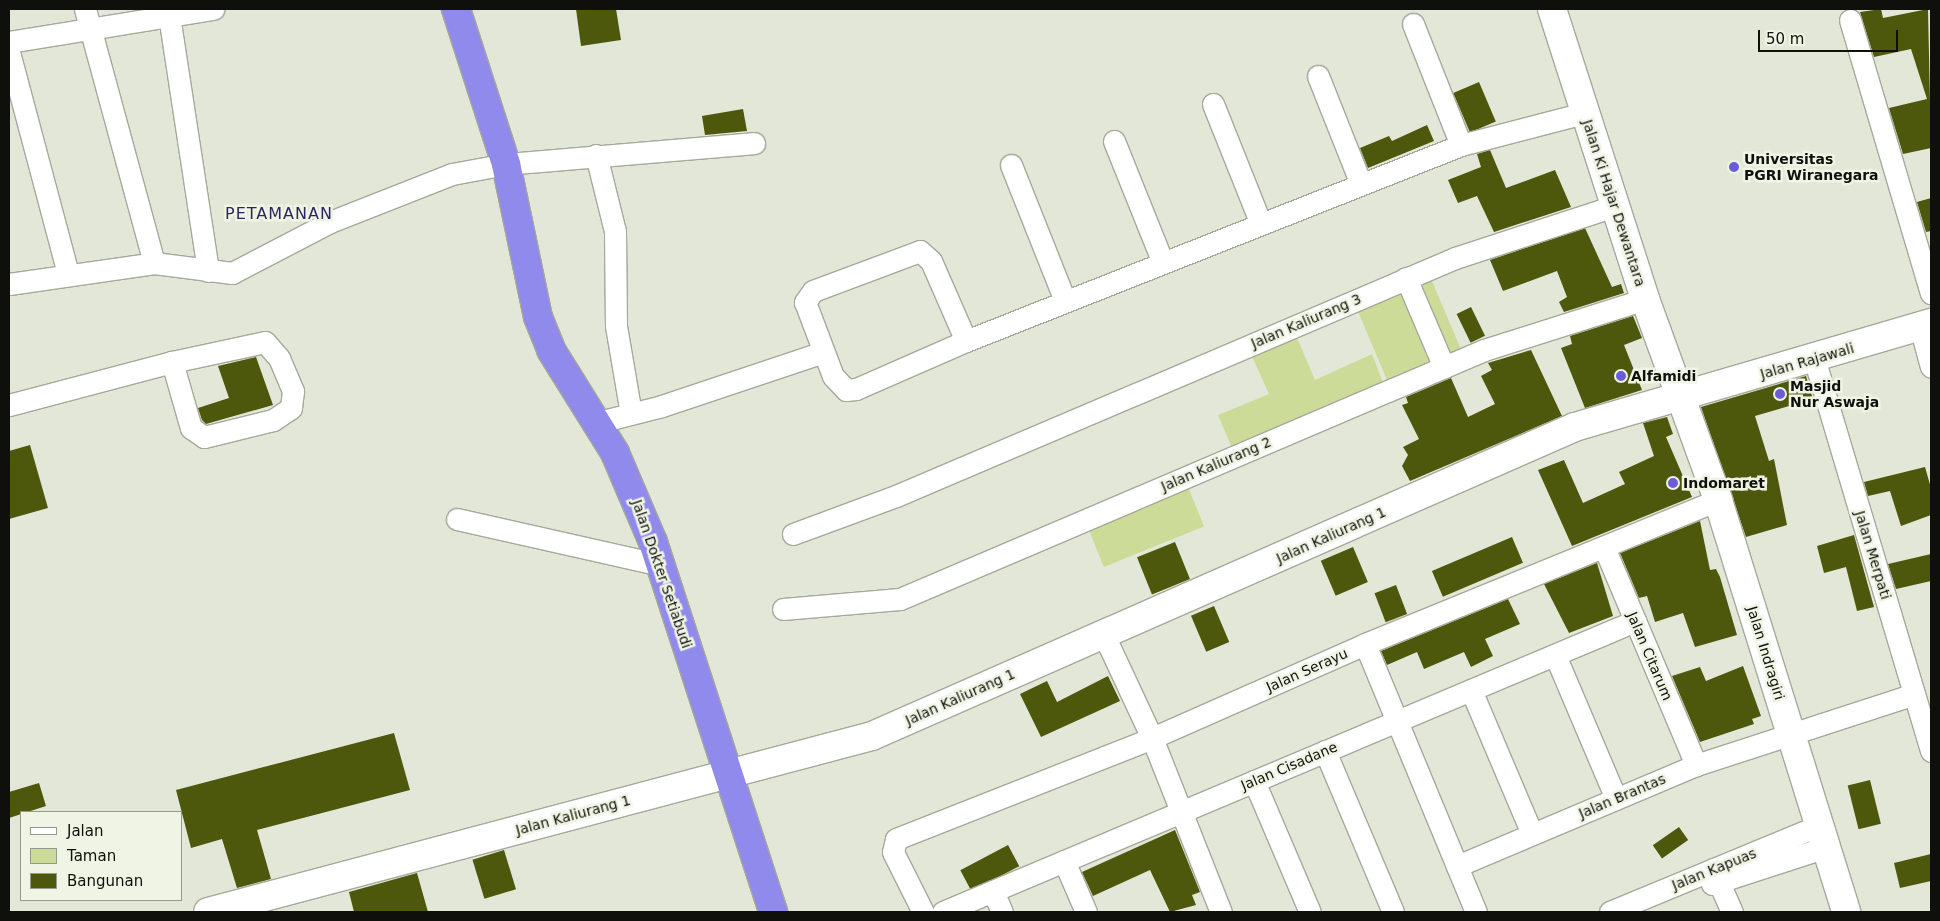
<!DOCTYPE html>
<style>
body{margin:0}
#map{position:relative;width:1940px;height:921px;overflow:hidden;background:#e3e7d7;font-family:"DejaVu Sans",sans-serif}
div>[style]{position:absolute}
.green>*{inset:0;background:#ccdb98;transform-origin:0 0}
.building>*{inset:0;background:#4d580c;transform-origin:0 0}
.roads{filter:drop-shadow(1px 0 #a5a99a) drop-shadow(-1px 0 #a5a99a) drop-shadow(0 1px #a5a99a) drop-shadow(0 -1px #a5a99a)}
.street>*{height:21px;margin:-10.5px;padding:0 10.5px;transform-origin:10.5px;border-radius:10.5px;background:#fff}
.secondary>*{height:28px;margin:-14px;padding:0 14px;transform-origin:14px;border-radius:14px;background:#fff}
.highway>*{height:28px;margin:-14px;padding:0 14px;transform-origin:14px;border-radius:14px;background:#8f8aeb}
.dots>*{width:14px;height:14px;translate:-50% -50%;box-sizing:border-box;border:2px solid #f0f4e4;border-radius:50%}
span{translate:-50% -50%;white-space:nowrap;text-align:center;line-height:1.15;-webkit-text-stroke:5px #f0f4e4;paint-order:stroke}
.poi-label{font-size:14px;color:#0f100b;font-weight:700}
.left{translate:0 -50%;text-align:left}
.street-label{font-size:14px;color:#0f100b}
.quarter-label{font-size:16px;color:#2c2560;letter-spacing:1px}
.frame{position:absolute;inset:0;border:10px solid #0f100b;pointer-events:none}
.legend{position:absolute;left:20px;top:811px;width:162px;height:90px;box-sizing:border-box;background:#f0f4e4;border:1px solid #96998d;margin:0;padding:6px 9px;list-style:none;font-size:15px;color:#0f100b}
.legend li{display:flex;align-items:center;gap:10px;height:25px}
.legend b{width:25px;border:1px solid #96998d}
.scale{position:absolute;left:1758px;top:30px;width:140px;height:22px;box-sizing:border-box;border:2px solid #0f100b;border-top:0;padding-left:6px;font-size:15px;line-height:18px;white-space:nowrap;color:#0f100b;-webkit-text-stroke:4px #f0f4e4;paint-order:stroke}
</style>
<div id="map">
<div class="green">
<i style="left:1429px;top:274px;width:86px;height:80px;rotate:67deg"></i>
<i style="clip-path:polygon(1295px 333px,1315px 380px,1372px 354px,1384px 385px,1232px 448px,1218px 415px,1269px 394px,1250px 352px)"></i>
<i style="left:1186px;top:482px;width:48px;height:108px;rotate:68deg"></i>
</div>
<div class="building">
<i style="clip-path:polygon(576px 9px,616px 9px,621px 40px,581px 46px)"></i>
<i style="clip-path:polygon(1881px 9px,1883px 18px,1928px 9px,1931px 148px,1903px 154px,1889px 108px,1927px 99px,1911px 49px,1874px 57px,1860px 12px)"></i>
<i style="left:1479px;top:82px;width:43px;height:28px;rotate:67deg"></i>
<i style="clip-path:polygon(743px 109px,747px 131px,705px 135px,702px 116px)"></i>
<i style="clip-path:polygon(1427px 125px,1434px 141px,1368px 168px,1360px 148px,1389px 136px,1392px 141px)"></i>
<i style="clip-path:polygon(1490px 150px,1506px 188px,1555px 170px,1571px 207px,1494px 232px,1477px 196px,1458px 203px,1448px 180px,1481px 167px,1477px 154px)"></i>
<i style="clip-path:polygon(1931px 198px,1931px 231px,1926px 232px,1917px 202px)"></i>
<i style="clip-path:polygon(1585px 228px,1612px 287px,1621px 284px,1624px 293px,1564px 312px,1559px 302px,1567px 297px,1557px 271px,1503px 291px,1490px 260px)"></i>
<i style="left:1471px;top:307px;width:32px;height:16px;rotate:64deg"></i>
<i style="clip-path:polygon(1633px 316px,1642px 338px,1624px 345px,1642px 390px,1585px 408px,1561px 348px,1572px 344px,1570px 336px)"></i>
<i style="clip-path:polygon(1531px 350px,1562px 416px,1410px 481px,1402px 466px,1408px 455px,1403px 447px,1419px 439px,1402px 405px,1408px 403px,1406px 397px,1451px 378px,1468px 417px,1495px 404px,1481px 376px,1492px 370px,1488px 363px)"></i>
<i style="clip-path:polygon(256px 357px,273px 405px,206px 424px,202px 420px,198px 408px,229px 398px,218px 366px)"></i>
<i style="clip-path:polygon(1806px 376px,1813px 399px,1755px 416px,1769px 461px,1774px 459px,1787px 525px,1746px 537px,1701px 407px)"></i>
<i style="clip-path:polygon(1667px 417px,1673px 434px,1666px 437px,1692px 497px,1572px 546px,1538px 470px,1564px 460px,1583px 503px,1625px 484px,1619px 472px,1654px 456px,1643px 423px)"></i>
<i style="clip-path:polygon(30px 445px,48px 508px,9px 519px,9px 451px)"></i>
<i style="clip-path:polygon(1925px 467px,1931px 488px,1931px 515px,1901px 526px,1890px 491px,1868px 496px,1864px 482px)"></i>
<i style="clip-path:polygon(1700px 521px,1710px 570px,1716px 569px,1720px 577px,1737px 635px,1695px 647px,1683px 613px,1655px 622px,1647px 596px,1639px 598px,1620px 553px)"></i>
<i style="clip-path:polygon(1854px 535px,1874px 607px,1857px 611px,1846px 567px,1824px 573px,1817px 546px)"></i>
<i style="left:1512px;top:537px;width:28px;height:87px;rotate:67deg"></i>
<i style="left:1175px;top:542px;width:40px;height:41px;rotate:68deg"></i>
<i style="left:1353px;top:547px;width:38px;height:35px;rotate:67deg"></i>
<i style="clip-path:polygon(1931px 554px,1931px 581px,1896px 589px,1888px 564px)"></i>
<i style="clip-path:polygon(1597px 563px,1613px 616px,1569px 633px,1544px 584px)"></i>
<i style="left:1396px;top:585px;width:31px;height:23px;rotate:69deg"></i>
<i style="clip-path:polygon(1508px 599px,1520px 624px,1485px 639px,1493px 656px,1471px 667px,1464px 652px,1424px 669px,1417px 652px,1387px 665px,1381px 651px)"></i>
<i style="left:1214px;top:606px;width:39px;height:25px;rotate:67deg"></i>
<i style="clip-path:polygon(1743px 666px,1761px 716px,1752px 719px,1754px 724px,1700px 742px,1672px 676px,1700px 667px,1706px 681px)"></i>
<i style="clip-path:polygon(1108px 676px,1120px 701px,1041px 737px,1020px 694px,1047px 681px,1057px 702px)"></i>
<i style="clip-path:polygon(394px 733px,410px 790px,257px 830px,271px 879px,237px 888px,222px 839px,191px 848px,176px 790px)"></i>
<i style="left:1870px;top:780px;width:45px;height:23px;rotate:76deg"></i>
<i style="clip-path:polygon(39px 783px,46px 806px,9px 818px,9px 792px)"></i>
<i style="left:1679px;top:827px;width:16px;height:32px;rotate:55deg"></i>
<i style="clip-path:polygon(1175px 830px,1200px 892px,1192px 895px,1196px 905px,1170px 912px,1150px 870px,1093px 896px,1082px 872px)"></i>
<i style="left:1008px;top:845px;width:24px;height:54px;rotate:62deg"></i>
<i style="left:504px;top:850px;width:41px;height:33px;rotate:73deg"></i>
<i style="clip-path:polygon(1931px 854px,1931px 881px,1900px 888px,1894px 863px)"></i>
<i style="clip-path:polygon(417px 873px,428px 912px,354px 912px,349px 892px)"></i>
</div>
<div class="roads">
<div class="street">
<i style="left:85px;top:9px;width:263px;rotate:74.8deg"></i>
<i style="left:168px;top:9px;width:265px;rotate:81.3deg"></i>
<i style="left:1850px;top:20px;width:285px;rotate:73.5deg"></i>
<i style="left:1413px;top:24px;width:130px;rotate:68.4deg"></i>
<i style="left:9px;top:42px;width:207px;rotate:-9.2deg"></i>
<i style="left:9px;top:52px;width:230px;rotate:75.1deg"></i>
<i style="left:1318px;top:76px;width:116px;rotate:68.3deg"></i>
<i style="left:1213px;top:104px;width:129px;rotate:68.2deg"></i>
<i style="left:1114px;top:141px;width:131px;rotate:68.1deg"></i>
<i style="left:596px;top:155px;width:78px;rotate:76deg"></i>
<i style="left:615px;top:231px;width:95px;rotate:89.4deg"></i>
<i style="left:616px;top:326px;width:89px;rotate:80.3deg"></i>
<i style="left:1011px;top:165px;width:146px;rotate:68.3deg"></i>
<i style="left:1406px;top:278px;width:97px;rotate:66.9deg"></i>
<i style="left:9px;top:284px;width:147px;rotate:-8.2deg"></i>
<i style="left:154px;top:263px;width:79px;rotate:7.3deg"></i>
<i style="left:232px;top:273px;width:110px;rotate:-27.5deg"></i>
<i style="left:330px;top:222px;width:131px;rotate:-21.5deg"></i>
<i style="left:452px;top:174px;width:55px;rotate:-10.5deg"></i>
<i style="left:506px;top:164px;width:249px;rotate:-4.8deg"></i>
<i style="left:1920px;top:326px;width:42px;rotate:75deg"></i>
<i style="left:966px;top:341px;width:87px;rotate:-113.6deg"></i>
<i style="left:931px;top:261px;width:15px;rotate:-138deg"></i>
<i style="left:920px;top:251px;width:114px;rotate:159.5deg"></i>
<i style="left:813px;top:291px;width:14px;rotate:126deg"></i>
<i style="left:805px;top:302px;width:79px;rotate:69.3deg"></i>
<i style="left:833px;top:376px;width:19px;rotate:47deg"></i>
<i style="left:846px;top:390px;width:10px;rotate:-6deg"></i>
<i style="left:856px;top:389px;width:120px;rotate:-23.6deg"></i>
<i style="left:966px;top:341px;width:532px;rotate:-21.6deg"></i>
<i style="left:1461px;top:145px;width:127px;rotate:-14.6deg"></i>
<i style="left:1814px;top:358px;width:410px;rotate:73.4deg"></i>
<i style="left:9px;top:405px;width:169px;rotate:-14.8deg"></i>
<i style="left:172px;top:362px;width:95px;rotate:-12.1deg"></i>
<i style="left:265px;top:342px;width:21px;rotate:49deg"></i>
<i style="left:279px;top:358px;width:36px;rotate:67deg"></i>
<i style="left:293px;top:391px;width:17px;rotate:97deg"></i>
<i style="left:291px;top:408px;width:22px;rotate:146deg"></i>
<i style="left:273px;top:420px;width:71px;rotate:166.2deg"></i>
<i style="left:204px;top:437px;width:16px;rotate:-145deg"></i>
<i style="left:191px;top:428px;width:69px;rotate:-106.1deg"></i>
<i style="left:595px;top:423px;width:69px;rotate:-14.2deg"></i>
<i style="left:662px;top:406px;width:170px;rotate:-18.5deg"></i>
<i style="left:457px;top:519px;width:209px;rotate:12.7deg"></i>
<i style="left:793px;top:534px;width:110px;rotate:-20.3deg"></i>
<i style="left:896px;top:496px;width:608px;rotate:-23.06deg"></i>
<i style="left:1455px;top:258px;width:170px;rotate:-18.1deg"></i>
<i style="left:1604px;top:547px;width:237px;rotate:67.1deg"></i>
<i style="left:783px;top:609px;width:117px;rotate:-4.9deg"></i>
<i style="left:900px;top:599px;width:635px;rotate:-23.09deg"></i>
<i style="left:1484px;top:350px;width:169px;rotate:-17.6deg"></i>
<i style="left:1103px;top:633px;width:116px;rotate:65deg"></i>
<i style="left:1152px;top:738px;width:187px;rotate:68.4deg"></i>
<i style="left:1365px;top:644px;width:290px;rotate:67.5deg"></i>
<i style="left:1555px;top:655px;width:156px;rotate:67deg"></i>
<i style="left:1471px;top:690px;width:156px;rotate:67deg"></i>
<i style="left:1325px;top:751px;width:175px;rotate:67.1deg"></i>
<i style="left:1254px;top:781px;width:142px;rotate:66.9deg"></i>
<i style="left:1064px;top:861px;width:56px;rotate:66.7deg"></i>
<i style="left:1457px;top:866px;width:259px;rotate:-22.9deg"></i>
<i style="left:1696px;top:765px;width:229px;rotate:-18deg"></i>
<i style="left:1713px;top:869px;width:47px;rotate:66.2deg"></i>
<i style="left:1712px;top:884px;width:120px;rotate:-18deg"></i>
<i style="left:993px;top:891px;width:23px;rotate:67deg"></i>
<i style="left:923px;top:912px;width:67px;rotate:-116.6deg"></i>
<i style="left:893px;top:852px;width:13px;rotate:-77deg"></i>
<i style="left:896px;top:839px;width:275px;rotate:-21.5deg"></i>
<i style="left:1152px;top:738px;width:233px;rotate:-23.8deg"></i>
<i style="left:1365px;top:644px;width:381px;rotate:-22.2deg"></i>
<i style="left:943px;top:912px;width:751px;rotate:-22.81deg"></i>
<i style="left:1610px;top:912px;width:225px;rotate:-22.5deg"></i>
</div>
<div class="secondary">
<i style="left:1552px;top:9px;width:305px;rotate:72.2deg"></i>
<i style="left:1645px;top:299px;width:214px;rotate:70deg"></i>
<i style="left:1718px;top:500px;width:431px;rotate:72.7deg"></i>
<i style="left:208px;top:912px;width:687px;rotate:-14.85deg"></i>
<i style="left:872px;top:736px;width:768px;rotate:-23.73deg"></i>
<i style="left:1575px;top:427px;width:371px;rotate:-16.3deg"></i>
</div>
<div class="highway">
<i style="left:456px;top:9px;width:163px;rotate:72.1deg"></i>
<i style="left:506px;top:164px;width:156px;rotate:78.2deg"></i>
<i style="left:538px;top:317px;width:35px;rotate:68deg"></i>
<i style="left:551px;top:350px;width:121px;rotate:58.1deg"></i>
<i style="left:615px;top:453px;width:97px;rotate:66.9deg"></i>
<i style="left:653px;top:542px;width:389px;rotate:72deg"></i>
</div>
</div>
<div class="dots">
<i style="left:1734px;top:167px;background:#6b5dd7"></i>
<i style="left:1621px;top:376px;background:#6b5dd7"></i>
<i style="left:1780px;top:394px;background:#6b5dd7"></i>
<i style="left:1673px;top:483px;background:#6b5dd7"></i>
</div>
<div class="poi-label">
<span class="left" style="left:1744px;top:167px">Universitas<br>PGRI Wiranegara</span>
<span class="left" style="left:1631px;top:376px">Alfamidi</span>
<span class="left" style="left:1790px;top:394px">Masjid<br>Nur Aswaja</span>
<span class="left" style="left:1683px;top:483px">Indomaret</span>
</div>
<div class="street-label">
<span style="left:1614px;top:203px;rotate:72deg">Jalan Ki Hajar Dewantara</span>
<span style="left:1306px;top:321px;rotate:-23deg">Jalan Kaliurang 3</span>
<span style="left:1807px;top:361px;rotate:-16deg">Jalan Rajawali</span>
<span style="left:1216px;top:464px;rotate:-23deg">Jalan Kaliurang 2</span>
<span style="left:1331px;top:535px;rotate:-24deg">Jalan Kaliurang 1</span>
<span style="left:1873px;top:555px;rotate:73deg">Jalan Merpati</span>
<span style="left:662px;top:574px;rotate:71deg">Jalan Dokter Setiabudi</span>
<span style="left:1766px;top:653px;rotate:73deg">Jalan Indragiri</span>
<span style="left:1650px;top:656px;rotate:67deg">Jalan Citarum</span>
<span style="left:1307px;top:670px;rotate:-24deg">Jalan Serayu</span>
<span style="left:960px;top:697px;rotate:-24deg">Jalan Kaliurang 1</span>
<span style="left:1289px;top:766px;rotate:-23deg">Jalan Cisadane</span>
<span style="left:1622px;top:796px;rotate:-23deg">Jalan Brantas</span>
<span style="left:573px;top:815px;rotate:-15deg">Jalan Kaliurang 1</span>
<span style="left:1714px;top:869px;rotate:-22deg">Jalan Kapuas</span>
</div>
<div class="quarter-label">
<span style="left:279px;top:214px">PETAMANAN</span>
</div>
<div class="frame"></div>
<ul class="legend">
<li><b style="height:6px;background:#fff"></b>Jalan</li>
<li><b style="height:14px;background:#ccdb98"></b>Taman</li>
<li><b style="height:14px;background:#4d580c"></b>Bangunan</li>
</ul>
<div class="scale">50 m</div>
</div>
